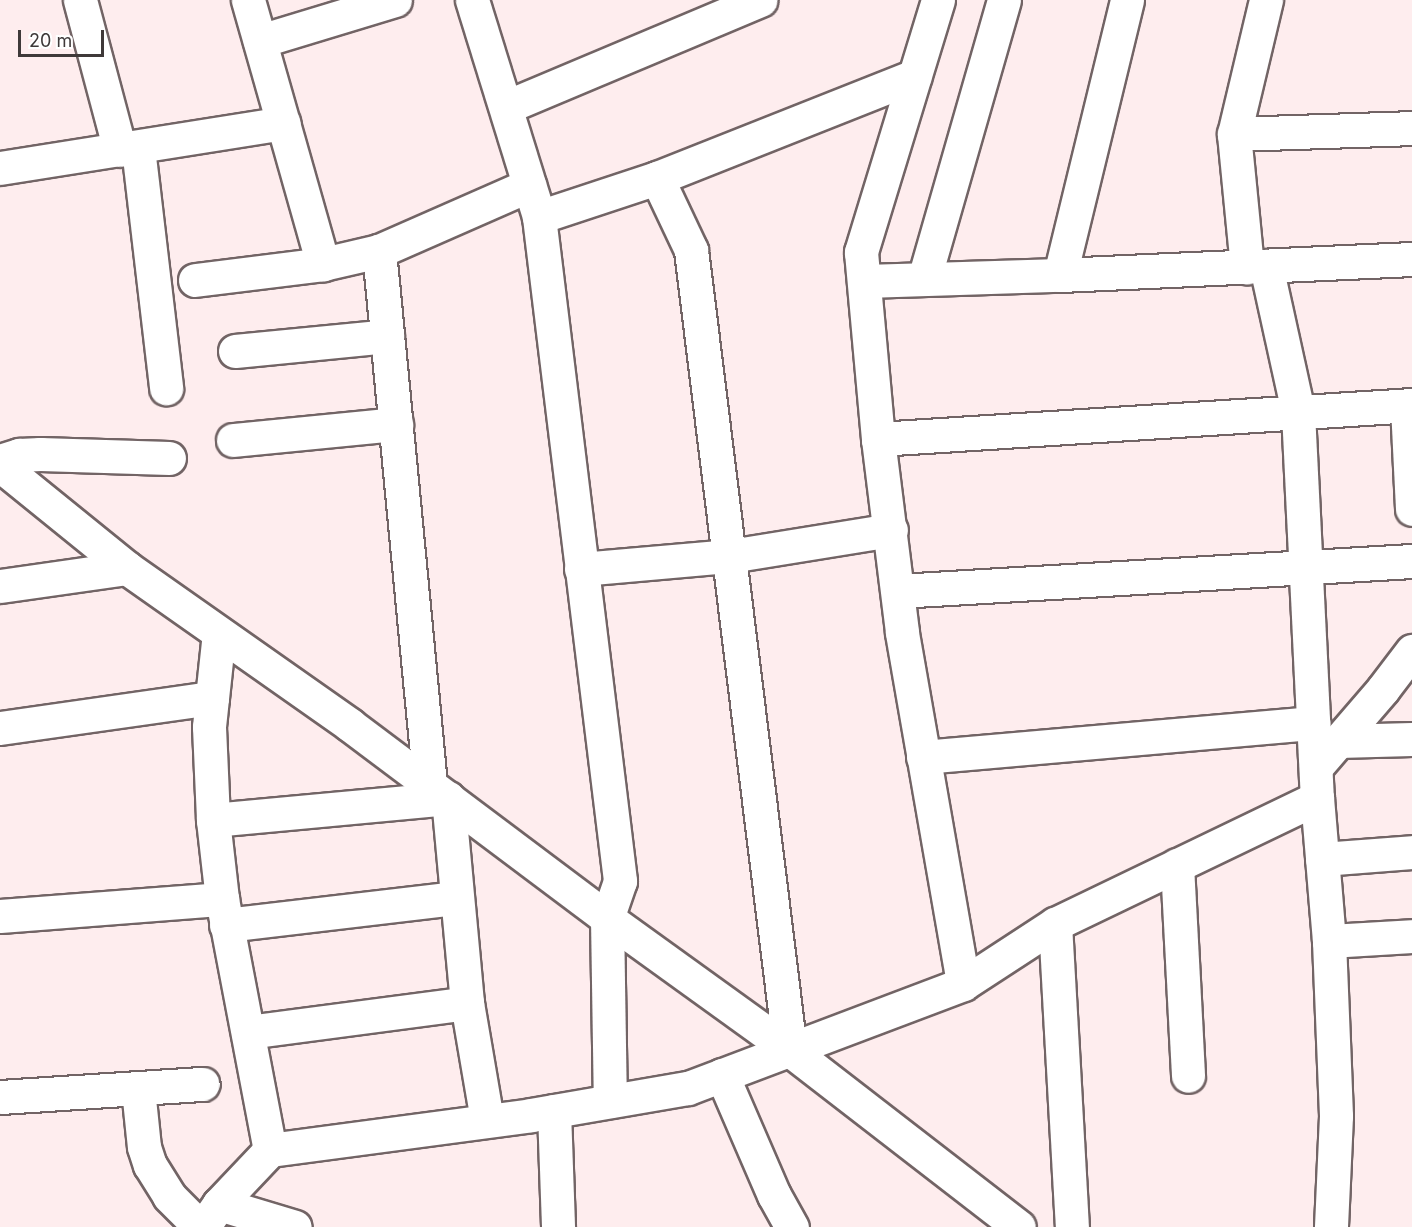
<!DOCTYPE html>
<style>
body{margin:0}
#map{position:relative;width:1412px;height:1227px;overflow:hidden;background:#feedee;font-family:Inter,sans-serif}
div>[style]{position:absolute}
.roads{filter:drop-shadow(2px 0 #726465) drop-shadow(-2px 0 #726465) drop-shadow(0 2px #726465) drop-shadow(0 -2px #726465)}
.minor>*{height:33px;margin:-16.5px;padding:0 16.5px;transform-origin:16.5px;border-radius:16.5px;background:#fff}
span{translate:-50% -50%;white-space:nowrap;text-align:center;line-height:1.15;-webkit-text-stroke:4.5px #fff;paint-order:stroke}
.scale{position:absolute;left:18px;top:30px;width:86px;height:27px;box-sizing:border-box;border:3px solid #3f3939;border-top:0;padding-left:8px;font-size:18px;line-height:21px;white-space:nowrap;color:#3f3939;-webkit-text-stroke:4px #fff;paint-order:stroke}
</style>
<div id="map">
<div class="roads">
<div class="minor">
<i style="left:80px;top:0;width:155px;rotate:75.1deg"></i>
<i style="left:472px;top:0;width:227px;rotate:72.8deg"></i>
<i style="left:539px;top:217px;width:669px;rotate:83.04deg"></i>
<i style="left:620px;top:881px;width:39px;rotate:109deg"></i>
<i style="left:607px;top:918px;width:183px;rotate:89.1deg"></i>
<i style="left:938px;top:0;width:264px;rotate:107deg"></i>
<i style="left:861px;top:252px;width:188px;rotate:84.8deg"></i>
<i style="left:878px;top:439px;width:195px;rotate:82.9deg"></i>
<i style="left:902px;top:633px;width:356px;rotate:80.1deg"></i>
<i style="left:1266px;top:0;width:138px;rotate:103.4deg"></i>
<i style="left:1234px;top:134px;width:178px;rotate:-1.9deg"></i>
<i style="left:260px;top:41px;width:141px;rotate:-16.9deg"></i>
<i style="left:506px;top:107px;width:276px;rotate:-22.8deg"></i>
<i style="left:283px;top:123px;width:147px;rotate:74.2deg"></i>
<i style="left:1234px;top:134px;width:134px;rotate:84.4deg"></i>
<i style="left:138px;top:148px;width:242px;rotate:83.3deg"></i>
<i style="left:0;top:168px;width:287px;rotate:-9deg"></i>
<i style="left:283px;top:123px;width:128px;rotate:-105.9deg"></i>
<i style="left:657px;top:178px;width:80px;rotate:64.7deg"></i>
<i style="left:691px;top:250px;width:806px;rotate:82.95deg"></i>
<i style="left:790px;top:1050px;width:289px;rotate:37.7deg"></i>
<i style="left:539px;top:217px;width:124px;rotate:-18.3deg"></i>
<i style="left:657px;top:178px;width:277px;rotate:-21.6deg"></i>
<i style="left:379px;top:251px;width:536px;rotate:84.54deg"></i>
<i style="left:1266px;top:266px;width:149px;rotate:77.6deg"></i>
<i style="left:1298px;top:412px;width:386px;rotate:87.2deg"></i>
<i style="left:1060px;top:275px;width:283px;rotate:-76.3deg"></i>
<i style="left:924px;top:279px;width:290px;rotate:-74deg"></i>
<i style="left:195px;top:280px;width:129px;rotate:-7.1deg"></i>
<i style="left:323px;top:264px;width:57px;rotate:-13.1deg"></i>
<i style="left:379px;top:251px;width:164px;rotate:-23.7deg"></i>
<i style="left:865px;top:281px;width:195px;rotate:-1.8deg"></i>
<i style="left:1060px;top:275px;width:352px;rotate:-2.6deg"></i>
<i style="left:235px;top:351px;width:153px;rotate:-5.6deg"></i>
<i style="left:1407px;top:406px;width:103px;rotate:87.2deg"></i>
<i style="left:878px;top:439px;width:535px;rotate:-3.64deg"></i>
<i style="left:233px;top:440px;width:164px;rotate:-5.6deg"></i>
<i style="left:0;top:461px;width:20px;rotate:-18deg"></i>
<i style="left:19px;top:455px;width:21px;rotate:-3deg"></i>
<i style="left:40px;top:454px;width:129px;rotate:1.8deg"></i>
<i style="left:0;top:465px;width:164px;rotate:39deg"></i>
<i style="left:127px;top:568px;width:273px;rotate:35.1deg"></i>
<i style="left:350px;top:725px;width:321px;rotate:36.9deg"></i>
<i style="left:607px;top:918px;width:226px;rotate:35.8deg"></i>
<i style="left:581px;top:569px;width:150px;rotate:-5deg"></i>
<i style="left:730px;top:556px;width:163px;rotate:-9.2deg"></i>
<i style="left:0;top:586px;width:128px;rotate:-8.1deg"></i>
<i style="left:898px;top:591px;width:515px;rotate:-3.34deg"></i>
<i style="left:212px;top:698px;width:65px;rotate:-83.9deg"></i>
<i style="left:0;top:728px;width:214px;rotate:-8.1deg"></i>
<i style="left:212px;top:698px;width:29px;rotate:96deg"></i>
<i style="left:209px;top:727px;width:93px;rotate:87.5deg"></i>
<i style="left:213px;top:820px;width:80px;rotate:83.5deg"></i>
<i style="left:222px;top:899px;width:256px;rotate:79.2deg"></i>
<i style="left:270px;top:1150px;width:263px;rotate:-7.6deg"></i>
<i style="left:531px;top:1115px;width:159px;rotate:-9.8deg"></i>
<i style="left:688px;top:1088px;width:294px;rotate:-20.7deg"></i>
<i style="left:963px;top:984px;width:110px;rotate:-33.1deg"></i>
<i style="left:1055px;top:924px;width:291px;rotate:-25.7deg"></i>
<i style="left:1317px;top:798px;width:144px;rotate:85.2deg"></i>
<i style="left:1329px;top:941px;width:83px;rotate:-3.4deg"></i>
<i style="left:1338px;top:741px;width:74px;rotate:-1.5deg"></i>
<i style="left:923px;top:757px;width:392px;rotate:-5deg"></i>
<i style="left:1316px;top:767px;width:103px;rotate:-49.3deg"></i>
<i style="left:1383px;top:689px;width:48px;rotate:-52.7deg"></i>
<i style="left:213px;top:820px;width:236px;rotate:-5.3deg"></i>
<i style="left:448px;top:798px;width:206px;rotate:84.7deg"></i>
<i style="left:467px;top:1003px;width:119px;rotate:80.3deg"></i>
<i style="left:1322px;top:859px;width:90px;rotate:-4.4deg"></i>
<i style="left:1177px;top:865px;width:211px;rotate:87deg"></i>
<i style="left:0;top:916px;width:223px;rotate:-4.4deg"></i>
<i style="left:1055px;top:924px;width:303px;rotate:86.8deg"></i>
<i style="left:226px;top:925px;width:232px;rotate:-6.7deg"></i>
<i style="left:1329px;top:941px;width:175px;rotate:87.7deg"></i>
<i style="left:1336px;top:1116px;width:111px;rotate:92.6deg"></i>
<i style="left:248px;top:1032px;width:221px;rotate:-7.5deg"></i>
<i style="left:722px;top:1075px;width:131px;rotate:66.6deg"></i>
<i style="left:774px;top:1195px;width:37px;rotate:61deg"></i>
<i style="left:138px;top:1089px;width:58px;rotate:84.1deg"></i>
<i style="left:144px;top:1147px;width:19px;rotate:72deg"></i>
<i style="left:150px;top:1165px;width:36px;rotate:58deg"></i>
<i style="left:169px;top:1196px;width:44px;rotate:45deg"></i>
<i style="left:0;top:1097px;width:203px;rotate:-3.7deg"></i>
<i style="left:554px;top:1111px;width:116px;rotate:88deg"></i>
<i style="left:219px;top:1204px;width:79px;rotate:16.8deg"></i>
<i style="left:203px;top:1227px;width:28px;rotate:-55deg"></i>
<i style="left:219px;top:1204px;width:74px;rotate:-46.6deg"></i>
</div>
</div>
<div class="scale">20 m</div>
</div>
